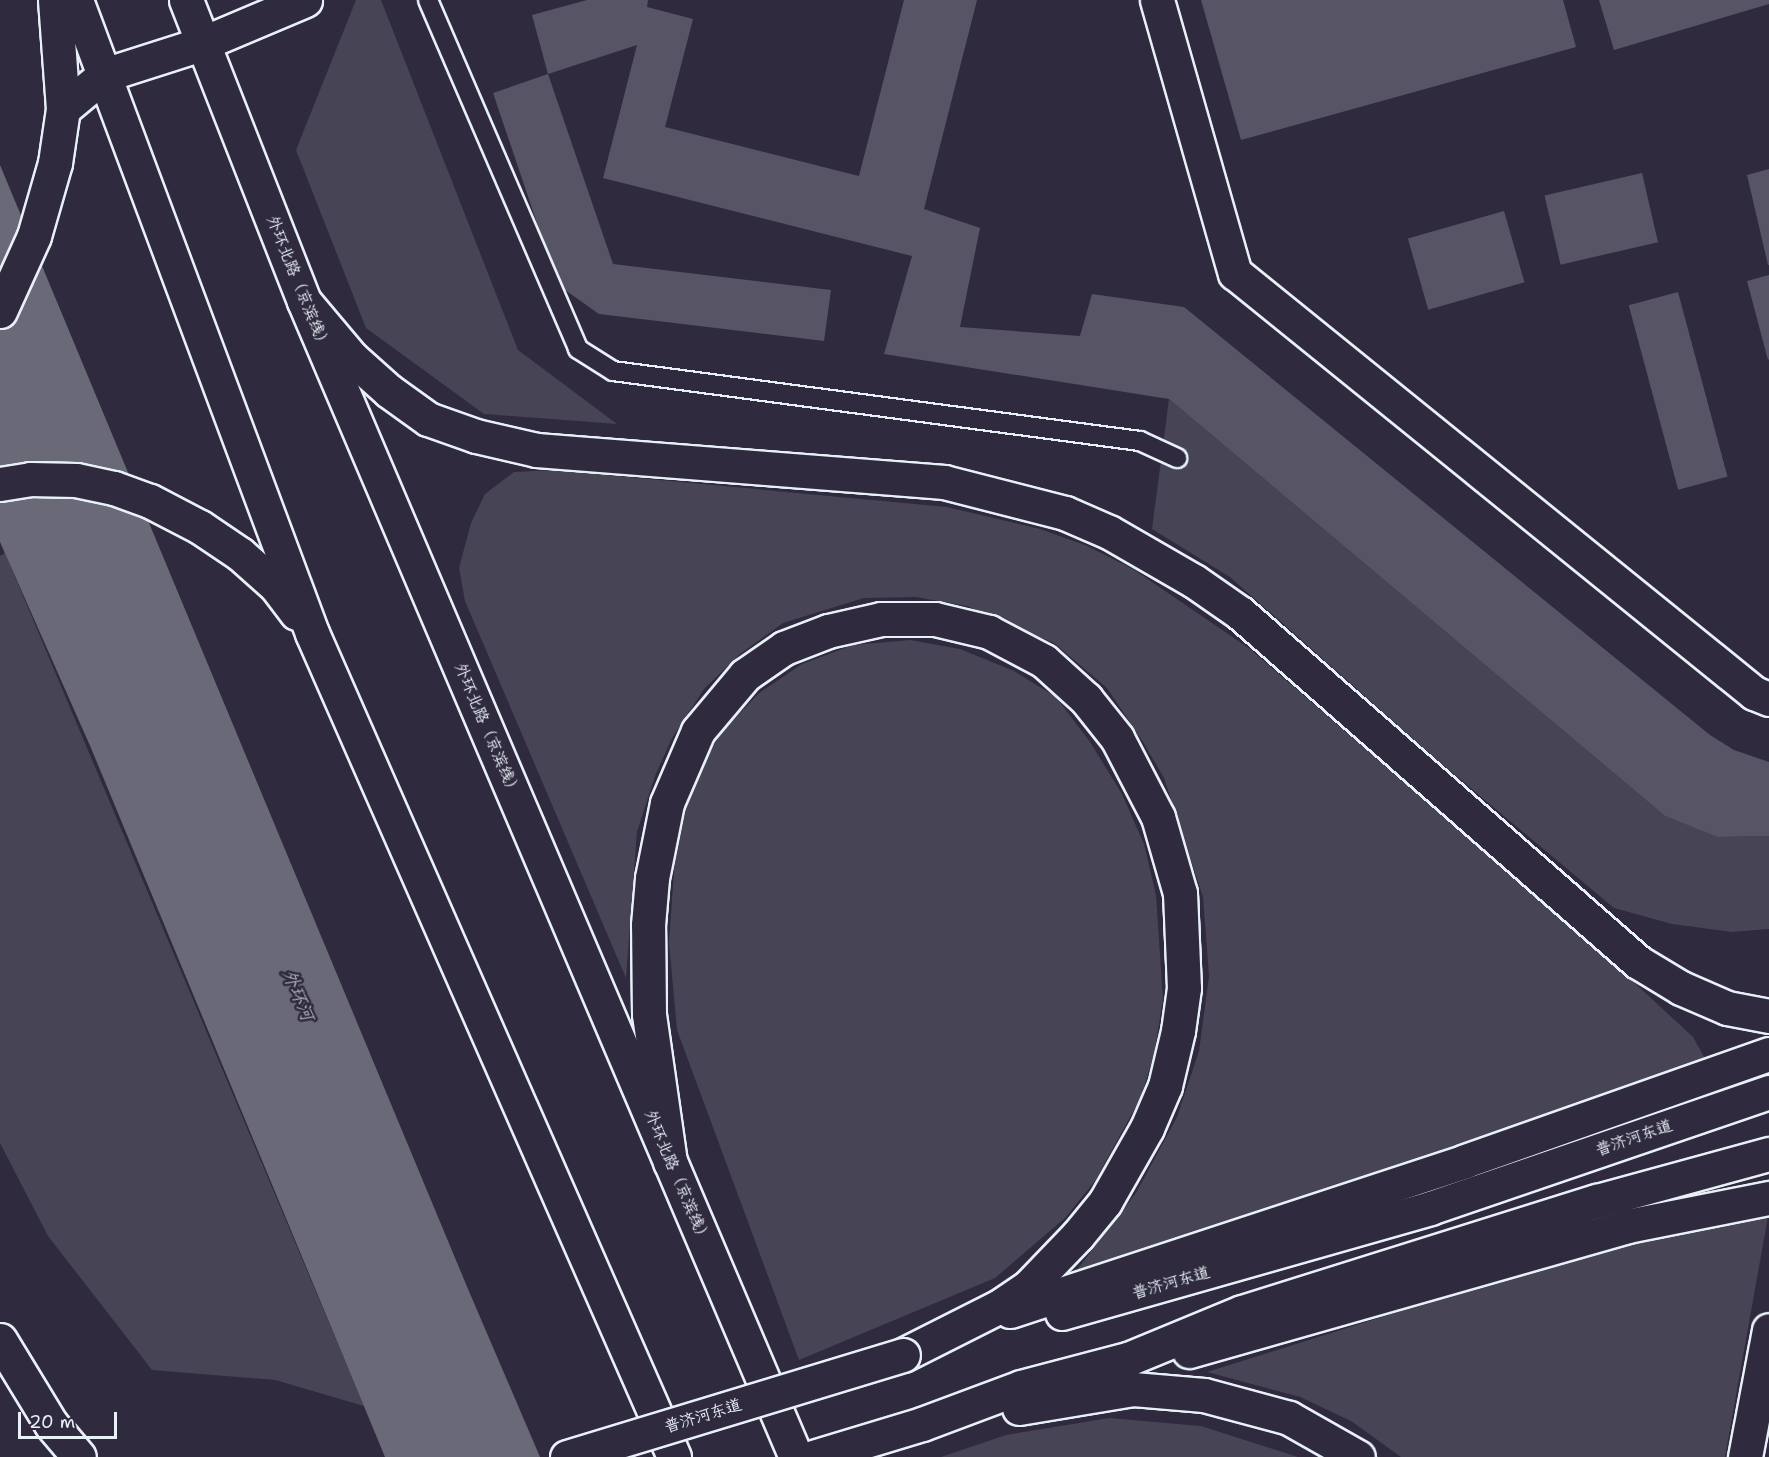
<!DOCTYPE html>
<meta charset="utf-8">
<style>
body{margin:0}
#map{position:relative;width:1769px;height:1457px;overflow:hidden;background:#2f2a3d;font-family:"Shantell Sans","LXGW WenKai TC",sans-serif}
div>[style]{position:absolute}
.green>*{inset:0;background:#464455}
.water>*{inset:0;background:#696978}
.building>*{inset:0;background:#575565;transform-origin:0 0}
.roads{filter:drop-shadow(2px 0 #e8f1f8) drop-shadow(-2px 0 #e8f1f8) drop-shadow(0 2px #e8f1f8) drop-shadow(0 -2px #e8f1f8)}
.lane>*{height:18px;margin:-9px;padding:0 9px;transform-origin:9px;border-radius:9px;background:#2f2a3d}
.street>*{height:33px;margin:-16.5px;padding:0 16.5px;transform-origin:16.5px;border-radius:16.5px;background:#2f2a3d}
.highway>*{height:33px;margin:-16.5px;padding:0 16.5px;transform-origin:16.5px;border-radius:16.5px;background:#2f2a3d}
.bridges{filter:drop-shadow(2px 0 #e8f1f8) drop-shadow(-2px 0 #e8f1f8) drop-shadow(0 2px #e8f1f8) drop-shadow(0 -2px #e8f1f8)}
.highway-bridge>*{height:33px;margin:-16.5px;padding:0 16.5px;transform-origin:16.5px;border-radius:16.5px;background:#2f2a3d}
span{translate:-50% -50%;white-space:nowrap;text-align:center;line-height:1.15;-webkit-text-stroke:5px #2f2a3d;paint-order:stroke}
.street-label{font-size:16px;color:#e8f1f8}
.water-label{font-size:18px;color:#afb4be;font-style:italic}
.scale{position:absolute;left:18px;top:1412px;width:99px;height:27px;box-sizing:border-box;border:3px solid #e8f1f8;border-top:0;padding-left:8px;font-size:18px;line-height:21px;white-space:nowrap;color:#e8f1f8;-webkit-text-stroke:4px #2f2a3d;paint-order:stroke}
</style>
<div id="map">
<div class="green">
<i style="clip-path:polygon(356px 0,381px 0,518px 350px,617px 424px,484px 414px,366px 328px,296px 150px)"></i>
<i style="clip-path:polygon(1169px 399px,1665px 816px,1717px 837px,1769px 836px,1769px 929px,1732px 932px,1672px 924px,1614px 908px,1437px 760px,1230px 577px,1152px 529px)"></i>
<i style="clip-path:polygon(553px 470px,947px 507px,1040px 529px,1085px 545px,1133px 569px,1250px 649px,1613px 963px,1693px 1037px,1708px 1064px,1073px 1275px,1136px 1193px,1177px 1117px,1199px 1051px,1209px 976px,1203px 897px,1164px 778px,1143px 742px,1107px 688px,1054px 643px,967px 606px,916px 597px,864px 598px,783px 623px,740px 654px,704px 689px,672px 738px,655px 776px,637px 832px,626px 978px,465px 601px,459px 568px,471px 523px,485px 494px,514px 472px)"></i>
<i style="clip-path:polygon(5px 553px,364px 1406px,275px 1380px,152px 1370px,48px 1236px,0 1143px,0 556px)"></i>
<i style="clip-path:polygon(910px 640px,960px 649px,1014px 671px,1056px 697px,1090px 742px,1122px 794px,1144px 844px,1156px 895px,1163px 999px,1154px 1055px,1140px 1099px,1095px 1181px,1065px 1218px,995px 1278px,799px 1360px,677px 1030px,669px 943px,675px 857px,682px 814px,702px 768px,720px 734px,759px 693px,802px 664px,853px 645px)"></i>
<i style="clip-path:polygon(1769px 1211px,1725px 1457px,1401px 1457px,1351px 1421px,1300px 1397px,1207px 1372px,1480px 1286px,1648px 1239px)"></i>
<i style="clip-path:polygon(1109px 1418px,1201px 1426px,1298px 1457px,941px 1457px,1006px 1435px)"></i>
</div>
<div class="water">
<i style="clip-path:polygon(0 165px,468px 1289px,540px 1457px,385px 1457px,91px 748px,0 542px)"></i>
</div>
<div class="building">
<i style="clip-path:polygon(587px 0,648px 0,647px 7px,693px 19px,665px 127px,859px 176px,904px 0,977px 0,924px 209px,980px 228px,960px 327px,1080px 336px,1092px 294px,1184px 307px,1710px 735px,1734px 750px,1769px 762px,1769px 836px,1717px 837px,1665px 816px,1169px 399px,884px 354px,912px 256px,603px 178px,637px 45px,548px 74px,613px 264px,831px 290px,824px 341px,599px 314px,558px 285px,493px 93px,548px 74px,532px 15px)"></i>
<i style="clip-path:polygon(1201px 0,1563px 0,1576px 47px,1241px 140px)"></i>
<i style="clip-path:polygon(1599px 0,1769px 0,1769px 4px,1614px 50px)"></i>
<i style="clip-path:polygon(1769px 169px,1769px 265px,1768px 265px,1747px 175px)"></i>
<i style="left:1642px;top:173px;width:71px;height:100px;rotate:77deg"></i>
<i style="left:1504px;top:211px;width:74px;height:100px;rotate:74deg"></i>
<i style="clip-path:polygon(1769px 275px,1769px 359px,1768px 360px,1747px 281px)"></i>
<i style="left:1678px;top:292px;width:191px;height:51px;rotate:75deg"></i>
</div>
<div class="roads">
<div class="lane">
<i style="left:428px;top:0;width:380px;rotate:66.7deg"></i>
<i style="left:578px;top:349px;width:41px;rotate:32.2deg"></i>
<i style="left:613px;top:371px;width:532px;rotate:7.57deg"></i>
<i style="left:1140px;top:441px;width:41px;rotate:24.7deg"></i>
</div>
<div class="street">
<i style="left:1157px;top:0;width:284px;rotate:74.1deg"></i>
<i style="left:1235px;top:273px;width:668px;rotate:38.98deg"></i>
<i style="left:1754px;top:693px;width:16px;rotate:22deg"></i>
<i style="left:63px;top:109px;width:53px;rotate:-39.7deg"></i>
<i style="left:104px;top:75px;width:102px;rotate:-17.7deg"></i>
<i style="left:201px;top:44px;width:113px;rotate:-22.9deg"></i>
</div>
<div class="highway">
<i style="left:76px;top:0;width:676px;rotate:69.55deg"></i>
<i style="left:312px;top:633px;width:900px;rotate:66.28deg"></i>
<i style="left:186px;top:0;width:323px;rotate:68.6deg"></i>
<i style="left:304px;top:301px;width:1256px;rotate:66.95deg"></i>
<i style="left:304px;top:301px;width:73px;rotate:50deg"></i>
<i style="left:351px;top:357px;width:51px;rotate:41.8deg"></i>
<i style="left:389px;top:391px;width:48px;rotate:35.7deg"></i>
<i style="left:428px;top:419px;width:51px;rotate:19.5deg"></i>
<i style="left:476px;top:436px;width:63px;rotate:12.9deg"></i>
<i style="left:537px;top:450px;width:408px;rotate:4.5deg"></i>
<i style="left:944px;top:482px;width:125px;rotate:14.4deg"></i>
<i style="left:1065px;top:513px;width:48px;rotate:23.4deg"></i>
<i style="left:1109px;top:532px;width:98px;rotate:30deg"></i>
<i style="left:1194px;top:581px;width:56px;rotate:34.8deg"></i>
<i style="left:1240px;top:613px;width:529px;rotate:41.25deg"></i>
<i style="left:1638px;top:962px;width:50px;rotate:31.2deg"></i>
<i style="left:1681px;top:988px;width:50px;rotate:23.5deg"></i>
<i style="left:1727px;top:1008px;width:43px;rotate:10.8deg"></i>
<i style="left:0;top:311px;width:82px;rotate:-65.6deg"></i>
<i style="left:34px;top:236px;width:76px;rotate:-74deg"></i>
<i style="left:55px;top:163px;width:55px;rotate:-81.6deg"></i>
<i style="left:63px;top:109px;width:109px;rotate:-94.2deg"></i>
<i style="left:0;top:484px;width:30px;rotate:-9deg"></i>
<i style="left:30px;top:479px;width:46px;rotate:1.2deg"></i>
<i style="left:76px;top:480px;width:39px;rotate:12deg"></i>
<i style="left:114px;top:488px;width:38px;rotate:20deg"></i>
<i style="left:150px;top:501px;width:56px;rotate:27.5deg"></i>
<i style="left:200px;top:527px;width:48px;rotate:34deg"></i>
<i style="left:240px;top:554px;width:48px;rotate:41.6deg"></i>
<i style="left:276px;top:586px;width:34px;rotate:53deg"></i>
<i style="left:670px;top:1162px;width:149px;rotate:-98.1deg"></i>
<i style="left:649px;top:1014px;width:89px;rotate:-90.6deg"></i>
<i style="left:648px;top:925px;width:47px;rotate:-85.1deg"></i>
<i style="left:652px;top:878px;width:76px;rotate:-78.7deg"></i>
<i style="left:667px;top:803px;width:78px;rotate:-66.7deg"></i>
<i style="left:698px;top:731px;width:73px;rotate:-50deg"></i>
<i style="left:745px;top:675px;width:47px;rotate:-34.7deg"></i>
<i style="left:784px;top:648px;width:47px;rotate:-21.1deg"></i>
<i style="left:828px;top:631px;width:54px;rotate:-12.8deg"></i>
<i style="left:881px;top:619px;width:54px"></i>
<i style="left:935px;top:619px;width:56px;rotate:13.5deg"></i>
<i style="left:989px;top:632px;width:62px;rotate:27.8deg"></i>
<i style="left:1044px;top:661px;width:57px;rotate:42.1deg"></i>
<i style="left:1086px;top:699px;width:50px;rotate:51.5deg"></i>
<i style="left:1117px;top:738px;width:89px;rotate:62.6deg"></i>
<i style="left:1158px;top:817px;width:79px;rotate:73.9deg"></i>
<i style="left:1180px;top:893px;width:95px;rotate:87.6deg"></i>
<i style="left:1184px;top:988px;width:43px;rotate:97.9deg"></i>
<i style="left:1178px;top:1031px;width:57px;rotate:103.3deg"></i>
<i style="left:1165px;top:1086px;width:46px;rotate:113.2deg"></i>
<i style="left:1147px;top:1128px;width:85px;rotate:119.6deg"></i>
<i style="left:1105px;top:1202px;width:43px;rotate:129.3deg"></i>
<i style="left:1078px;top:1235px;width:72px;rotate:133.9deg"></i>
<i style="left:1028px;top:1287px;width:36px;rotate:146deg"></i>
<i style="left:998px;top:1307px;width:106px;rotate:153.2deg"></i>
<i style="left:1010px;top:1311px;width:479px;rotate:-18.2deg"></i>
<i style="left:1465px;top:1161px;width:322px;rotate:-19.4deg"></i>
<i style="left:1062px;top:1313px;width:383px;rotate:-15.9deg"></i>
<i style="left:1430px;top:1208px;width:358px;rotate:-18.9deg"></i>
<i style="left:0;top:1340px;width:98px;rotate:58.7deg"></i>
<i style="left:51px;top:1424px;width:43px;rotate:49.7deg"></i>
<i style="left:1189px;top:1351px;width:455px;rotate:-15.9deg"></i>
<i style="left:1627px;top:1226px;width:145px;rotate:-11.2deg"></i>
<i style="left:1019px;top:1408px;width:116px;rotate:-9.5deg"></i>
<i style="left:1133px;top:1389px;width:71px;rotate:4.8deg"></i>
<i style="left:1204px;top:1395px;width:88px;rotate:15.1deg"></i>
<i style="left:1289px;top:1418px;width:79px;rotate:29.5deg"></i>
<i style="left:813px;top:1457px;width:114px;rotate:-16.8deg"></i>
<i style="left:922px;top:1424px;width:106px;rotate:-20.5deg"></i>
<i style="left:1021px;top:1387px;width:111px;rotate:-14.7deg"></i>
<i style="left:1128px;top:1359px;width:123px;rotate:-22.4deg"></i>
<i style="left:1242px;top:1312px;width:372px;rotate:-17.4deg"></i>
<i style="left:1597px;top:1201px;width:178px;rotate:-15.3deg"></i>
<i style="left:1745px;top:1457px;width:129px;rotate:-79.3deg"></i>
</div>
</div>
<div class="bridges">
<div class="highway-bridge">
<i style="left:567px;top:1457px;width:351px;rotate:-16.9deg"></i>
</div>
</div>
<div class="street-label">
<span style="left:298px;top:283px;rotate:68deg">外环北路（京滨线）</span>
<span style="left:487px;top:730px;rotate:67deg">外环北路（京滨线）</span>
<span style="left:1634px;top:1138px;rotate:-19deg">普济河东道</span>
<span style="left:677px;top:1177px;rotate:67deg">外环北路（京滨线）</span>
<span style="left:1171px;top:1283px;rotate:-16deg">普济河东道</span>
<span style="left:703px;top:1416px;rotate:-17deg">普济河东道</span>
</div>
<div class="water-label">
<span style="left:298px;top:995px;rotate:67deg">外环河</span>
</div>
<div class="scale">20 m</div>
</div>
